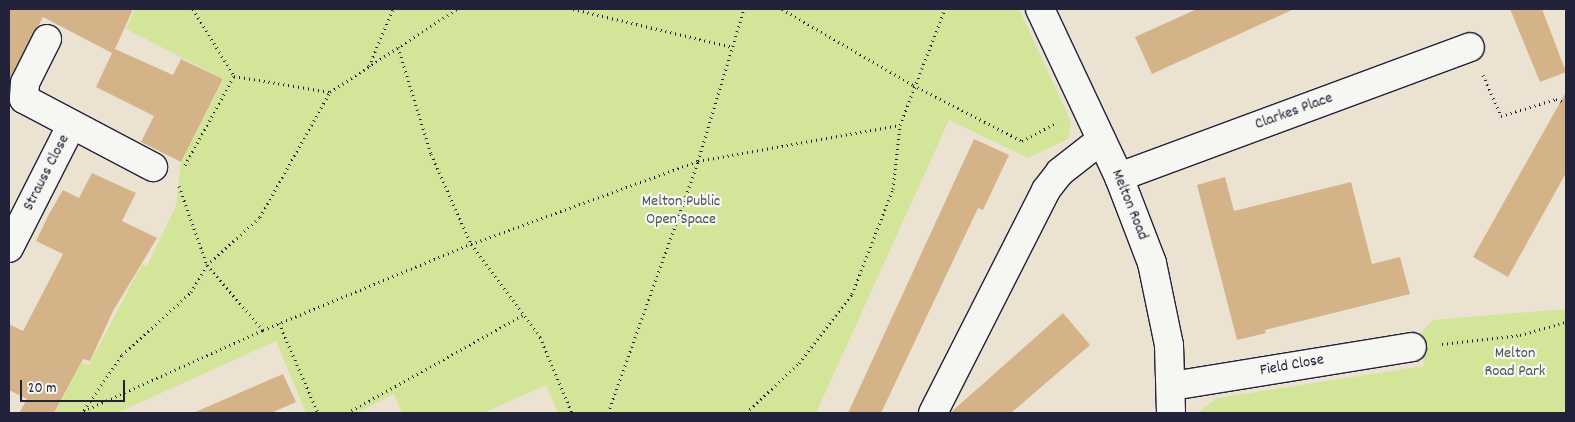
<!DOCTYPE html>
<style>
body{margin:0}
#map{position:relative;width:1575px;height:422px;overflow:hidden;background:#ece2d2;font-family:Dekko,sans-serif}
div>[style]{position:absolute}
.green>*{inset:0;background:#d3e599}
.building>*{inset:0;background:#d5b388}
.path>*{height:3px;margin-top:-1.5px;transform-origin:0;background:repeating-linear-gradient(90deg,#22223b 0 1px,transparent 0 5px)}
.roads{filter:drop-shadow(1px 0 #22223b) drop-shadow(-1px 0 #22223b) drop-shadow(0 1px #22223b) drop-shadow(0 -1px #22223b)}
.minor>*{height:28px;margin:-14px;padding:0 14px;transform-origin:14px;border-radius:14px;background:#f6f6f2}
span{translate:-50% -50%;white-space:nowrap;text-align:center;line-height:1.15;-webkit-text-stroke:4.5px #f6f6f2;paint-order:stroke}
.street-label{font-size:16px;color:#22223b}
.park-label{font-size:16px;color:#4e5352}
.frame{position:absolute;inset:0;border:10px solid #22223b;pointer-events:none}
.scale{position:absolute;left:20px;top:380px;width:105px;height:22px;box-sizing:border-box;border:2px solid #22223b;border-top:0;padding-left:6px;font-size:15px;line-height:18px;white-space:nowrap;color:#22223b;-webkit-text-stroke:4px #f6f6f2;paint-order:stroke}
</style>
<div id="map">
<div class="green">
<i style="clip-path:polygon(135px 9px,1019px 9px,1071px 122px,1068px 139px,1028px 158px,949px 120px,816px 413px,558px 413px,546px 385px,483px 413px,402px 413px,394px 394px,357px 413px,306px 413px,276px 341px,117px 413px,55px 413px,82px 362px,89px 365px,142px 264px,147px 266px,176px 206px,181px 162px,224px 79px,126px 29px)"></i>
<i style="clip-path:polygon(1566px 309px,1566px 413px,1197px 413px,1217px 398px,1424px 366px,1420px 334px,1433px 320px)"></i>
</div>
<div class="building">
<i style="clip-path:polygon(9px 9px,133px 9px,115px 49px,173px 75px,181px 59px,223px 79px,181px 162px,141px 142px,154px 116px,96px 87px,112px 53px,43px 17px,9px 82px)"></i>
<i style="clip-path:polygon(1197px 9px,1294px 9px,1152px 74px,1135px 37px)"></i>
<i style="clip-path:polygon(1510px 9px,1542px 9px,1566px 72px,1540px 82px)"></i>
<i style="clip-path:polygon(1566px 92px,1566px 173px,1508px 277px,1473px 257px)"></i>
<i style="clip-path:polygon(974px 139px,1009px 155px,983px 210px,978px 208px,881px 413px,848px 413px)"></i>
<i style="clip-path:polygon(92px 173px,136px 193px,122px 221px,157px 238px,113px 311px,90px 361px,83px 359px,54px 413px,19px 413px,27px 399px,9px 390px,9px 324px,23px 331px,63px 254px,36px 241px,49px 214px,63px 190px,79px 198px)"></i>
<i style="clip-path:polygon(1225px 177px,1234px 211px,1351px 182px,1372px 264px,1400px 257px,1410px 294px,1265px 330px,1266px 333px,1237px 340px,1197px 185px)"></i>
<i style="clip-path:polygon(1063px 313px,1090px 345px,1011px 413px,950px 413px)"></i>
<i style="clip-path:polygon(283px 374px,296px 402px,271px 413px,193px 413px)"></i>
</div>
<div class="path">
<i style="left:193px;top:9px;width:79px;rotate:58.5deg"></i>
<i style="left:573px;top:9px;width:163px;rotate:13.4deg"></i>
<i style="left:782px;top:9px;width:151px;rotate:30.1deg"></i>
<i style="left:913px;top:85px;width:123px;rotate:27.2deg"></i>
<i style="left:1022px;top:141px;width:40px;rotate:-28deg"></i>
<i style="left:398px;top:47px;width:112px;rotate:72.9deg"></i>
<i style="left:431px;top:154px;width:98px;rotate:66deg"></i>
<i style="left:471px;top:244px;width:116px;rotate:53.4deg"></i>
<i style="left:540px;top:337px;width:82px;rotate:67.2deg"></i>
<i style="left:369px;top:66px;width:62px;rotate:-67.2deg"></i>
<i style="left:1483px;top:75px;width:45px;rotate:66.3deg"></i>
<i style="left:1501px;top:116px;width:58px;rotate:-17.2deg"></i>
<i style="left:1556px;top:99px;width:11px;rotate:22deg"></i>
<i style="left:185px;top:165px;width:102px;rotate:-61.2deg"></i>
<i style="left:234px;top:76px;width:97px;rotate:9.5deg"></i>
<i style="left:330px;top:92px;width:152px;rotate:-33.2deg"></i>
<i style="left:179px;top:186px;width:84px;rotate:70.5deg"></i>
<i style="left:207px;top:265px;width:86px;rotate:49.3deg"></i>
<i style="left:279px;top:323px;width:98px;rotate:66.6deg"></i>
<i style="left:1442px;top:344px;width:79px;rotate:-6.6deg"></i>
<i style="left:1520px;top:335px;width:48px;rotate:-15.8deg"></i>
<i style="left:84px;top:410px;width:67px;rotate:-55.4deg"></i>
<i style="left:122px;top:355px;width:93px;rotate:-42.4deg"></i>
<i style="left:191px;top:292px;width:31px;rotate:-59deg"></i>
<i style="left:207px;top:265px;width:72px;rotate:-42.2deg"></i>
<i style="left:260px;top:217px;width:143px;rotate:-60.8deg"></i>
<i style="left:79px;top:413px;width:202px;rotate:-24.3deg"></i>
<i style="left:263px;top:330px;width:225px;rotate:-22.5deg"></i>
<i style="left:471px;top:244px;width:242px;rotate:-20.1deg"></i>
<i style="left:698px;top:161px;width:205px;rotate:-10.1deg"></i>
<i style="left:900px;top:125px;width:124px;rotate:-68.8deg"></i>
<i style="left:347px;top:413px;width:201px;rotate:-29.1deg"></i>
<i style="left:608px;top:413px;width:268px;rotate:-70.3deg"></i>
<i style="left:698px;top:161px;width:159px;rotate:-73.2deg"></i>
<i style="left:746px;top:413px;width:73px;rotate:-43.3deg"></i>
<i style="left:799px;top:363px;width:87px;rotate:-52.5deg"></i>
<i style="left:852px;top:294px;width:113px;rotate:-68.7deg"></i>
<i style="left:893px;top:189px;width:63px;rotate:-83.7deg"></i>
</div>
<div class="roads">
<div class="minor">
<i style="left:1040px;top:9px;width:186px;rotate:64.8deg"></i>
<i style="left:1119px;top:177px;width:92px;rotate:69deg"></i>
<i style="left:1152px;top:263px;width:84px;rotate:78.3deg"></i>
<i style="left:1169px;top:345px;width:68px;rotate:88.3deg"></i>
<i style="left:47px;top:39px;width:49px;rotate:116.6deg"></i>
<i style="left:25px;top:83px;width:16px;rotate:94deg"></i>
<i style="left:24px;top:99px;width:146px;rotate:27.8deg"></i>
<i style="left:1119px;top:177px;width:374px;rotate:-20.3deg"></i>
<i style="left:9px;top:248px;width:137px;rotate:-63.1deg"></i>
<i style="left:1172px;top:386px;width:243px;rotate:-9.2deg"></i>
<i style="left:933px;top:413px;width:250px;rotate:-63.1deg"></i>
<i style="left:1046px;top:190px;width:23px;rotate:-52deg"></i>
<i style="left:1060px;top:172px;width:52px;rotate:-38deg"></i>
</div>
</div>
<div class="street-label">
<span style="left:1294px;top:112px;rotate:-20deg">Clarkes Place</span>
<span style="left:47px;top:173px;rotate:-63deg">Strauss Close</span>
<span style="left:1129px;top:205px;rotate:68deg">Melton Road</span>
<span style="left:1292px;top:366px;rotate:-10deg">Field Close</span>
</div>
<div class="park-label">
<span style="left:681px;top:211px">Melton Public<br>Open Space</span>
<span style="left:1515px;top:363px">Melton<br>Road Park</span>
</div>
<div class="frame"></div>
<div class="scale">20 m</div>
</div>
